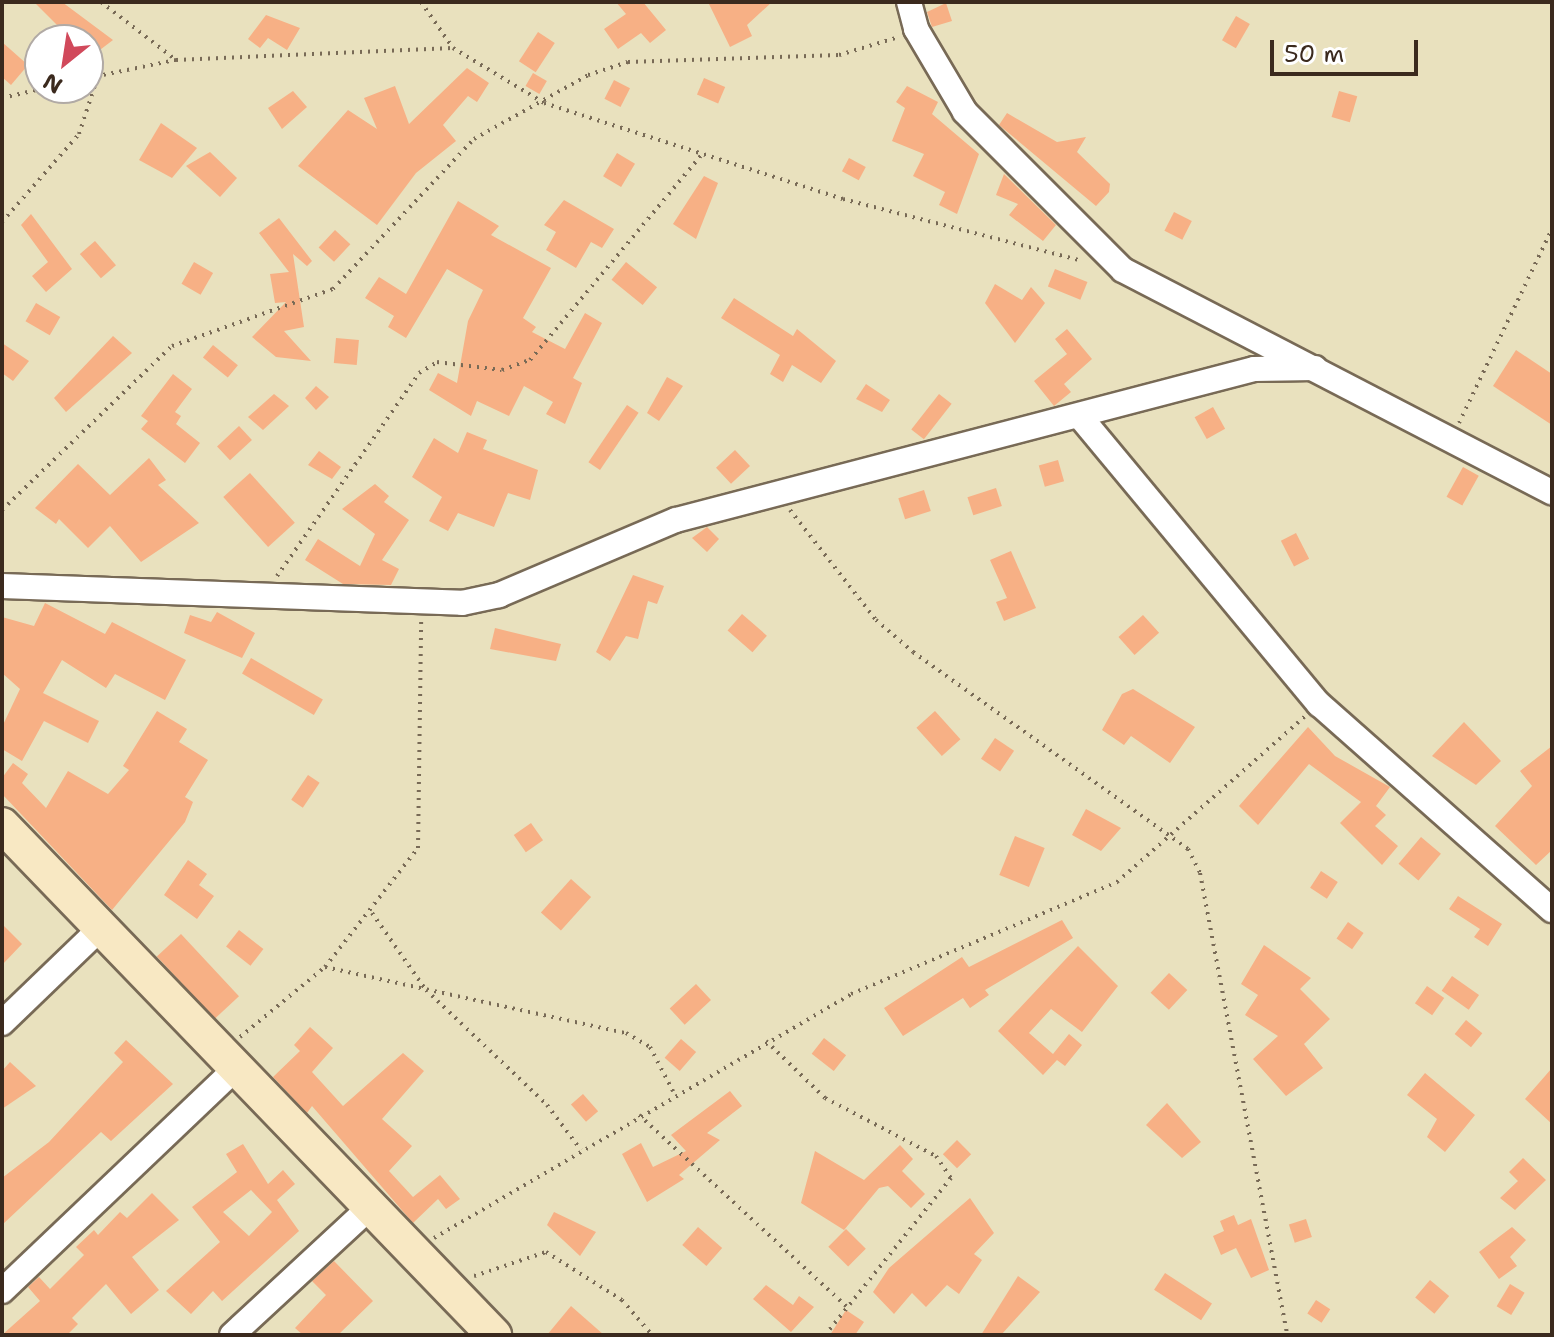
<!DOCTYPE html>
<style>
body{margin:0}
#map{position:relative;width:1554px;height:1337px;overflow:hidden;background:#e9e1be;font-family:"Shantell Sans",sans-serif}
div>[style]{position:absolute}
.building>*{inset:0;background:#f7b085;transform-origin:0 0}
.path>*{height:4px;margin-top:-2px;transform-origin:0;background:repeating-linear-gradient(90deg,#786a56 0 2px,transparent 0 8px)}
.roads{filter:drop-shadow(2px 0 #786a56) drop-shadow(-2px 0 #786a56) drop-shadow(0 2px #786a56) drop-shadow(0 -2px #786a56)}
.street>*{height:24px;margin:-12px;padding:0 12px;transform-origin:12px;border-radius:12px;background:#fff}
.secondary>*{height:34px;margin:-17px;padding:0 17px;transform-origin:17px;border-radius:17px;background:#f8e8c3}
span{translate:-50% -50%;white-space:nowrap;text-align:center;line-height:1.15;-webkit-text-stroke:8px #fff;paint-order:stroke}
.frame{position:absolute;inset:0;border:4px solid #3b2a1e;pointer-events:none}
.north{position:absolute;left:24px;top:24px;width:80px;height:80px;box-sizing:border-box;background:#fff;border:2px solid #b1aaa5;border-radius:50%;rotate:210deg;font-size:22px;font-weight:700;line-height:32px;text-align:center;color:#3b2a1e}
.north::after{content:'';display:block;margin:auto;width:28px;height:36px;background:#d1495b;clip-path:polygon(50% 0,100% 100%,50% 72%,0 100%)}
.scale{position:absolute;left:1270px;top:40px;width:148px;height:36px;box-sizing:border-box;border:4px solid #3b2a1e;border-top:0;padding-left:10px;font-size:24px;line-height:28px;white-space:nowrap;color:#3b2a1e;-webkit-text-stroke:6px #fff;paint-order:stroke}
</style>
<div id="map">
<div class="building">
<i style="clip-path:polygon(34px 2px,62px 2px,113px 40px,88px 59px,88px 40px,72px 40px)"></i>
<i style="clip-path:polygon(616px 2px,643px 2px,666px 30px,650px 43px,641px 33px,618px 49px,604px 29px,626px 14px)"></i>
<i style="clip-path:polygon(708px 2px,772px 2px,747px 25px,752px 36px,730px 47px)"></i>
<i style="clip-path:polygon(946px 3px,952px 21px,932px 27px,927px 12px)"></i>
<i style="clip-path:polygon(266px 15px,300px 28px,287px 50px,268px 38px,260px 48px,248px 39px)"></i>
<i style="left:1236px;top:16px;width:16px;height:28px;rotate:30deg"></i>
<i style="left:538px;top:32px;width:20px;height:35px;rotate:33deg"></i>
<i style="clip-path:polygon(2px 42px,28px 65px,11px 85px,2px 77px)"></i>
<i style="clip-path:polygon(467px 68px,489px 83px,477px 102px,468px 96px,443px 125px,456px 141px,416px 173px,377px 225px,298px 166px,348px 110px,377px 129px,364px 98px,395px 86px,409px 124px)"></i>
<i style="left:533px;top:73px;width:16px;height:15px;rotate:30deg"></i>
<i style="left:704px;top:78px;width:23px;height:18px;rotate:23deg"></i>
<i style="left:614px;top:80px;width:18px;height:21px;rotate:27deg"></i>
<i style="clip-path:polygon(907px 86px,938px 102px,932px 114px,979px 154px,957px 214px,939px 205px,945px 192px,913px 176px,924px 154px,892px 141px,905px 108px,896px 102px)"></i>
<i style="clip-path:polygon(293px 91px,307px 107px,282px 129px,268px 108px)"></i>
<i style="left:1339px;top:91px;width:19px;height:27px;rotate:16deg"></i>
<i style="clip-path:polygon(1007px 113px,1057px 142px,1086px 137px,1077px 152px,1110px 184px,1109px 192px,1096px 206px,999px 125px)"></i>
<i style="clip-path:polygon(161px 123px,197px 148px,172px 178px,139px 160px)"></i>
<i style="clip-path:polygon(210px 152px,237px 178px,220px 197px,186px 166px)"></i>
<i style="left:617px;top:153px;width:21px;height:27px;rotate:31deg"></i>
<i style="left:849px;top:158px;width:19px;height:15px;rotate:28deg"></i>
<i style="clip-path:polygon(1004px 174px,1056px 225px,1043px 241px,1009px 215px,1018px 204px,996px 195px)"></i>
<i style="clip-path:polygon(704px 176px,718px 183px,696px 239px,673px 224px)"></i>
<i style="clip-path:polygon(564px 200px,614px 229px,602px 248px,591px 242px,576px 268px,546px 250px,556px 232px,544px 225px)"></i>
<i style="clip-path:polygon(458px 201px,499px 226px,491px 235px,551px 268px,523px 318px,536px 327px,532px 332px,565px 349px,585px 313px,602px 323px,573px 378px,582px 383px,565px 424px,546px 414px,553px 402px,524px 386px,509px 416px,477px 401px,471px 416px,429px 390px,438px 373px,457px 383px,468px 321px,483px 290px,447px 269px,406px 338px,388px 327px,394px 316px,365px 298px,379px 277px,406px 294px)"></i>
<i style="left:1174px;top:212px;width:20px;height:21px;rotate:27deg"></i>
<i style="clip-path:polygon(31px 214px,72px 269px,46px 292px,32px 276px,48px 262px,21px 225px)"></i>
<i style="clip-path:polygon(279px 218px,312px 261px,307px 266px,293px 254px,304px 327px,284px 331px,311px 361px,276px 357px,252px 337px,286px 302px,275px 303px,270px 274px,289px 272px,259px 233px)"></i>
<i style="left:335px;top:230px;width:21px;height:24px;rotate:43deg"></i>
<i style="left:95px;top:241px;width:32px;height:20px;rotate:49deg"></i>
<i style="left:194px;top:262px;width:22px;height:25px;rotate:30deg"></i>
<i style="left:626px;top:262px;width:40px;height:23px;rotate:39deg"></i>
<i style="left:1055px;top:269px;width:35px;height:19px;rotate:22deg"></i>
<i style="clip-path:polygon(995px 284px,1022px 300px,1031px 287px,1045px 303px,1015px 343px,985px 303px)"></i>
<i style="clip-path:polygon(734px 298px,793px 336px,797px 329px,836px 361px,821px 383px,792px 365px,783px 382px,770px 374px,780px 355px,721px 318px)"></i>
<i style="left:36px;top:303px;width:28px;height:21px;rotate:30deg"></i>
<i style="clip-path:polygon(1067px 329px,1092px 359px,1064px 384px,1071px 392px,1054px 406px,1034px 381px,1067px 354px,1055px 339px)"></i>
<i style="clip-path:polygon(113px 336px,132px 353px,66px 412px,54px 398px)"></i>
<i style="left:336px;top:338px;width:23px;height:25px;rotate:5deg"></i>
<i style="clip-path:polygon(2px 343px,29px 361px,13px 381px,2px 373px)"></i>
<i style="left:213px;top:345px;width:32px;height:16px;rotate:39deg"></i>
<i style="clip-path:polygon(1516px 350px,1552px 374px,1552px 425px,1493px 386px)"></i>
<i style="clip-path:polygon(173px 374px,192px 389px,175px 412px,181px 416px,176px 424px,200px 443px,185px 463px,141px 429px,148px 421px,141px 416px)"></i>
<i style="clip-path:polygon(667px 377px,683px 386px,659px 421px,647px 413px)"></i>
<i style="clip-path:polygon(866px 384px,890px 400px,882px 412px,856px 399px)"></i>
<i style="clip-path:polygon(316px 386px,329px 397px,316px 410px,305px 398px)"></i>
<i style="clip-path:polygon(274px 394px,289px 406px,263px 430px,248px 417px)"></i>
<i style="left:939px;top:394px;width:16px;height:45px;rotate:38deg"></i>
<i style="left:627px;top:405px;width:14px;height:69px;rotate:34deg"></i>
<i style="left:1213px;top:407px;width:25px;height:21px;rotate:61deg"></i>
<i style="left:239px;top:426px;width:19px;height:30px;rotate:47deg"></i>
<i style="clip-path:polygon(467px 432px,487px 440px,483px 449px,538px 470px,530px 500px,508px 493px,494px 527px,458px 513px,448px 531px,429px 521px,442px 497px,412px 477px,434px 438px,458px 453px)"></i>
<i style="left:735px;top:450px;width:22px;height:26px;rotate:47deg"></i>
<i style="clip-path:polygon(319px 451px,341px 467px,332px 479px,308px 465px)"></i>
<i style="clip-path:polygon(149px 458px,166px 480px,158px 485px,199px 523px,141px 562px,110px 526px,88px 548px,59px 519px,56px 524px,35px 508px,78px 464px,110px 495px)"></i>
<i style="left:1058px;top:460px;width:22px;height:20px;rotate:74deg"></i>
<i style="left:1463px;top:467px;width:18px;height:34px;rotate:29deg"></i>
<i style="left:250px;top:473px;width:67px;height:36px;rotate:48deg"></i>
<i style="clip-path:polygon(375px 484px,389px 496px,384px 502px,409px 520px,382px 560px,399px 569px,391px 585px,343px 584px,305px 560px,318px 539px,360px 566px,375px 534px,342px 509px)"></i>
<i style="left:996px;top:488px;width:19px;height:30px;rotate:72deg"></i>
<i style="left:924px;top:490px;width:22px;height:27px;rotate:72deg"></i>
<i style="clip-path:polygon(707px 527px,719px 539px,707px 552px,692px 538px)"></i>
<i style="left:1296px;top:533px;width:29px;height:17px;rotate:63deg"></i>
<i style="clip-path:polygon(1011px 551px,1036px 608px,1004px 621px,996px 602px,1007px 598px,990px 560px)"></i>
<i style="clip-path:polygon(633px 575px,664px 586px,657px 604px,648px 601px,638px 639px,626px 636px,610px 661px,596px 652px)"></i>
<i style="clip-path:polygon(45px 603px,105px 634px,112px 622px,186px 660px,165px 700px,115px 674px,106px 688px,62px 660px,43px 693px,99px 721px,88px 743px,44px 721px,22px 761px,2px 749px,2px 727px,20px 689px,2px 673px,2px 617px,34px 626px)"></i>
<i style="clip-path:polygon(217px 612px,255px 633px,242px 658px,184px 633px,190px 615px,211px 622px)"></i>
<i style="left:742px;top:614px;width:33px;height:22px;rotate:41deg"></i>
<i style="left:1143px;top:615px;width:24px;height:33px;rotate:48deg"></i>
<i style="clip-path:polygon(495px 628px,561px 644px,556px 661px,490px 649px)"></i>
<i style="left:251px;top:658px;width:83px;height:18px;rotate:30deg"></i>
<i style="clip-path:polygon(1133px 689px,1195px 727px,1170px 763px,1131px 736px,1124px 745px,1102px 730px,1122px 694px)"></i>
<i style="clip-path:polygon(157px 711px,187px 729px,179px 742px,208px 760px,185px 797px,193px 802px,185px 822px,112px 910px,2px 794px,2px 778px,13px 763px,28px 774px,22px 783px,46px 808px,68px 771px,108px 794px,129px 770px,123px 766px)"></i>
<i style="left:935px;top:711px;width:38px;height:25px;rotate:48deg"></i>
<i style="clip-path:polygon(1464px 722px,1501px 761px,1476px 785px,1432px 756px)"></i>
<i style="clip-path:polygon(1308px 727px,1335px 756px,1390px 787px,1376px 806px,1386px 815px,1375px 826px,1398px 846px,1382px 865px,1340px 823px,1361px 802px,1309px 764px,1258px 825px,1239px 806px)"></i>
<i style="left:995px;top:738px;width:23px;height:25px;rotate:34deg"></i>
<i style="clip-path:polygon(1552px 746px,1552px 850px,1536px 865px,1495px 826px,1532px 786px,1520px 771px)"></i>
<i style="left:308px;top:775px;width:14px;height:30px;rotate:34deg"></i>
<i style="clip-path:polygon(1086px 809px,1121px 828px,1101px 851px,1072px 835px)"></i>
<i style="left:531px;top:823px;width:21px;height:21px;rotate:55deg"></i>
<i style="left:1015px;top:836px;width:32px;height:42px;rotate:22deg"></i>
<i style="left:1421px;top:837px;width:26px;height:35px;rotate:40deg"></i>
<i style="clip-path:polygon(188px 860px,207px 874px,199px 885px,214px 896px,197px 919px,164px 895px)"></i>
<i style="left:1321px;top:871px;width:20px;height:20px;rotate:33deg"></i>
<i style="left:571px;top:879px;width:27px;height:45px;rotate:42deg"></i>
<i style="clip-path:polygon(1458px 896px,1502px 924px,1488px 946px,1474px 937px,1480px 929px,1449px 909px)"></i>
<i style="clip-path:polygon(1062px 920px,1073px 938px,985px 990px,989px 995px,970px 1008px,963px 998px,903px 1036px,884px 1008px,962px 957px,969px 967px)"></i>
<i style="left:1348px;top:922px;width:19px;height:20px;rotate:35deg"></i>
<i style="clip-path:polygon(2px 924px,22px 944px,2px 965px)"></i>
<i style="left:239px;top:930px;width:31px;height:21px;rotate:38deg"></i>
<i style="left:181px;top:934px;width:85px;height:33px;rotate:47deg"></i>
<i style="clip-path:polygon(1264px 945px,1311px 978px,1300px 989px,1330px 1019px,1304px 1044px,1323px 1068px,1286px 1096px,1253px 1059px,1278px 1036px,1245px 1015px,1258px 995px,1241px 984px)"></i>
<i style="clip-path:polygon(1078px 946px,1118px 986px,1082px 1032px,1051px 1009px,1029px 1033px,1053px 1054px,1069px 1034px,1082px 1045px,1065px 1066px,1057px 1060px,1043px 1075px,998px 1031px)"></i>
<i style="left:1169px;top:973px;width:25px;height:27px;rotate:43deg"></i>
<i style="left:1452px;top:976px;width:33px;height:18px;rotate:35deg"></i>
<i style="left:696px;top:984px;width:22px;height:36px;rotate:47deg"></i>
<i style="left:1427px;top:986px;width:21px;height:21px;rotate:35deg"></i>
<i style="left:1466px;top:1020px;width:21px;height:18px;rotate:39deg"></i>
<i style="clip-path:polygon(310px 1027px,333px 1048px,312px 1072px,343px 1106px,403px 1053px,424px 1071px,382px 1119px,412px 1146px,389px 1171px,413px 1197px,440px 1175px,460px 1199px,446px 1209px,438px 1199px,413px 1223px,312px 1106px,307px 1113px,273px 1077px,300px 1051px,294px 1045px)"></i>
<i style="left:824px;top:1038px;width:28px;height:20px;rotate:38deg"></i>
<i style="left:681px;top:1039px;width:20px;height:25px;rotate:41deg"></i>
<i style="clip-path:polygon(126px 1040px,173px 1084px,111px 1141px,101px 1132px,2px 1225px,2px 1178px,49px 1142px,123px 1062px,114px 1053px)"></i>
<i style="clip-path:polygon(10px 1062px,36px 1086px,2px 1109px,2px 1071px)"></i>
<i style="clip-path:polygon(1552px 1068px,1552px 1124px,1525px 1099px)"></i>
<i style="clip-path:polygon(1425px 1073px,1475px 1115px,1445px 1152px,1427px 1137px,1437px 1119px,1407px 1095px)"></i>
<i style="clip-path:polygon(730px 1091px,742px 1106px,707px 1133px,720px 1140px,679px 1175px,684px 1179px,647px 1202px,622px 1154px,641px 1143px,653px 1167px,686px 1151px,671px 1135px)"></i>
<i style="left:583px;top:1094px;width:23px;height:16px;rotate:49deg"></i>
<i style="clip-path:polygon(1167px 1103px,1201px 1142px,1182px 1158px,1146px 1125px)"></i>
<i style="left:957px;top:1140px;width:20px;height:20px;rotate:45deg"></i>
<i style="clip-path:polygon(evenodd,243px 1144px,268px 1184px,283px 1170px,295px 1184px,277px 1200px,299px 1231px,222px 1301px,213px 1291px,191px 1314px,166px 1291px,220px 1242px,192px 1207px,237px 1172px,226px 1154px,243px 1144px,251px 1190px,272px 1212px,249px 1236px,223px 1212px,251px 1190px)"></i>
<i style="clip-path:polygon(900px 1145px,913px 1159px,902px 1171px,925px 1194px,911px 1208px,888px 1186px,879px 1188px,844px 1230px,801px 1203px,815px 1151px,864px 1180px)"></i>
<i style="clip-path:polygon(1523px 1158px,1546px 1180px,1515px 1210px,1500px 1198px,1518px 1181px,1509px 1172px)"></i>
<i style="clip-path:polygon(152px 1193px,179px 1220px,132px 1257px,159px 1290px,131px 1314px,106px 1284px,72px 1318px,78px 1324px,67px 1335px,2px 1335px,40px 1301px,28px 1287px,39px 1277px,50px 1289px,84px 1255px,76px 1247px,94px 1230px,98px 1235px,120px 1212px,127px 1218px)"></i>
<i style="clip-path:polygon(970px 1198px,994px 1233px,974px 1254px,982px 1260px,959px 1294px,947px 1285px,926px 1307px,912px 1293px,894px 1314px,873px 1292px,889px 1268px)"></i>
<i style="clip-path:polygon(554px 1212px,596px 1232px,580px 1256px,547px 1225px)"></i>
<i style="clip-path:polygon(1234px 1215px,1238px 1225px,1251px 1219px,1269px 1270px,1251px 1278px,1236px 1248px,1221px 1255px,1213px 1236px,1224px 1231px,1220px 1221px)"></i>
<i style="left:1306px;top:1219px;width:19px;height:18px;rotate:72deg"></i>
<i style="left:698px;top:1227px;width:32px;height:24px;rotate:41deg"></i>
<i style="clip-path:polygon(1512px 1227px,1526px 1240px,1510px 1257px,1517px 1266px,1499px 1279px,1479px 1252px)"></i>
<i style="left:846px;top:1229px;width:28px;height:25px;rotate:45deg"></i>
<i style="clip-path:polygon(334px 1261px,373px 1301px,338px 1335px,303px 1335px,295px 1328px,326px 1295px,312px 1281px)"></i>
<i style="left:1165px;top:1273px;width:56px;height:20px;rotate:33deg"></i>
<i style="clip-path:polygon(1018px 1276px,1040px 1292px,1001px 1335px,981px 1335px)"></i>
<i style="left:1430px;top:1280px;width:25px;height:23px;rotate:40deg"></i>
<i style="left:1510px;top:1284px;width:17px;height:26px;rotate:31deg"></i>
<i style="clip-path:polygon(766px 1285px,793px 1305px,799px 1296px,814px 1307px,791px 1332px,753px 1299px)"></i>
<i style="left:1316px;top:1300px;width:17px;height:16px;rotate:33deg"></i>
<i style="clip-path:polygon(571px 1306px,604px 1335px,547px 1335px)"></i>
<i style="clip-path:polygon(846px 1310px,864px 1322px,855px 1335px,830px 1335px)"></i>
</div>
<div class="path">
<i style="left:101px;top:2px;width:95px;rotate:37.7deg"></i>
<i style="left:421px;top:2px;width:56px;rotate:55.2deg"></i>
<i style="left:88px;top:78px;width:90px;rotate:-11.6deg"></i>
<i style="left:176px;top:60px;width:277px;rotate:-2.5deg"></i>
<i style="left:453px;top:48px;width:106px;rotate:31.1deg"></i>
<i style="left:544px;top:103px;width:314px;rotate:17.8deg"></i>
<i style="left:843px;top:199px;width:247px;rotate:14.5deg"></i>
<i style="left:2px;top:98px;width:44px;rotate:-13.1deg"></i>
<i style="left:2px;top:222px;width:117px;rotate:-48.8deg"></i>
<i style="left:79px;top:134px;width:61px;rotate:-71.9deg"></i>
<i style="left:1459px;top:423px;width:215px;rotate:-64.4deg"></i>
<i style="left:2px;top:510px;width:236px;rotate:-44deg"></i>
<i style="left:172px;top:346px;width:171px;rotate:-19.5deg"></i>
<i style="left:333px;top:289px;width:206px;rotate:-46.8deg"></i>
<i style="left:474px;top:139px;width:131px;rotate:-29.3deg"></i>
<i style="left:588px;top:75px;width:42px;rotate:-18deg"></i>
<i style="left:628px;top:62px;width:211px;rotate:-1.9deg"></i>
<i style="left:839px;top:55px;width:63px;rotate:-16.7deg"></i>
<i style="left:790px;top:510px;width:140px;rotate:52deg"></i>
<i style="left:876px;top:620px;width:49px;rotate:40.9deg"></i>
<i style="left:913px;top:652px;width:338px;rotate:35.6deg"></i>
<i style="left:1188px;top:849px;width:27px;rotate:63deg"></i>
<i style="left:1200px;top:873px;width:470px;rotate:79.3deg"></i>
<i style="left:277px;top:576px;width:248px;rotate:-55deg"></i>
<i style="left:419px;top:373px;width:21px;rotate:-31deg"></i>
<i style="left:437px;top:362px;width:65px;rotate:7deg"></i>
<i style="left:502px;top:370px;width:30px;rotate:-20deg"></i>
<i style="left:530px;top:360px;width:268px;rotate:-50.1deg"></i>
<i style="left:372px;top:913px;width:94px;rotate:55deg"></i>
<i style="left:426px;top:990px;width:167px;rotate:43.5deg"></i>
<i style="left:547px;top:1105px;width:56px;rotate:52.9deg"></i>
<i style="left:325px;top:967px;width:308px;rotate:12.4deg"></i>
<i style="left:626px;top:1033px;width:28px;rotate:30deg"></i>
<i style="left:650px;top:1047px;width:50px;rotate:62.4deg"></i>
<i style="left:240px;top:1037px;width:110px;rotate:-39.5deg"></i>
<i style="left:325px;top:967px;width:151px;rotate:-52deg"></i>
<i style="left:418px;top:848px;width:228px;rotate:-89.2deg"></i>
<i style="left:766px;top:1041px;width:82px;rotate:44deg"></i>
<i style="left:825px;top:1098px;width:125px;rotate:27.6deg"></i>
<i style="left:936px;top:1156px;width:27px;rotate:56deg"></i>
<i style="left:951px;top:1178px;width:201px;rotate:128.7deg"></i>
<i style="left:639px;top:1115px;width:282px;rotate:42.7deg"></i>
<i style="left:434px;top:1238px;width:483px;rotate:-30.3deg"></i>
<i style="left:851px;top:994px;width:289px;rotate:-22.8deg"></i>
<i style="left:1117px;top:882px;width:251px;rotate:-41.4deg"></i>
<i style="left:474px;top:1276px;width:76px;rotate:-18.4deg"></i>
<i style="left:546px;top:1252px;width:90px;rotate:32.3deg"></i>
<i style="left:622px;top:1300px;width:46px;rotate:49.4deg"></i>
</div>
<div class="roads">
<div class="street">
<i style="left:909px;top:2px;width:28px;rotate:75deg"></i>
<i style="left:916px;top:29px;width:96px;rotate:59.4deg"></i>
<i style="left:965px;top:112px;width:223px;rotate:45deg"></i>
<i style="left:1123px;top:270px;width:483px;rotate:27.4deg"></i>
<i style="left:1082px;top:419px;width:371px;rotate:50.3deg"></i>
<i style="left:1319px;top:704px;width:311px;rotate:41.5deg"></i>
<i style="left:2px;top:586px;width:460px;rotate:2.1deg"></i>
<i style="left:462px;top:603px;width:38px;rotate:-12deg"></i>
<i style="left:499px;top:595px;width:192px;rotate:-23deg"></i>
<i style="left:676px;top:520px;width:597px;rotate:-14.64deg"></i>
<i style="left:1254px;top:369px;width:61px;rotate:-0.9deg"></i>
<i style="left:2px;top:1023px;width:141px;rotate:-43.9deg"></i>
<i style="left:2px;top:1291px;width:322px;rotate:-43.6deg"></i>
<i style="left:232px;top:1335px;width:183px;rotate:-42.8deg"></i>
</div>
<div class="secondary">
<i style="left:2px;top:825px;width:709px;rotate:46.03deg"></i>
</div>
</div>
<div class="frame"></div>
<div class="north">N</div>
<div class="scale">50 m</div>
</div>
